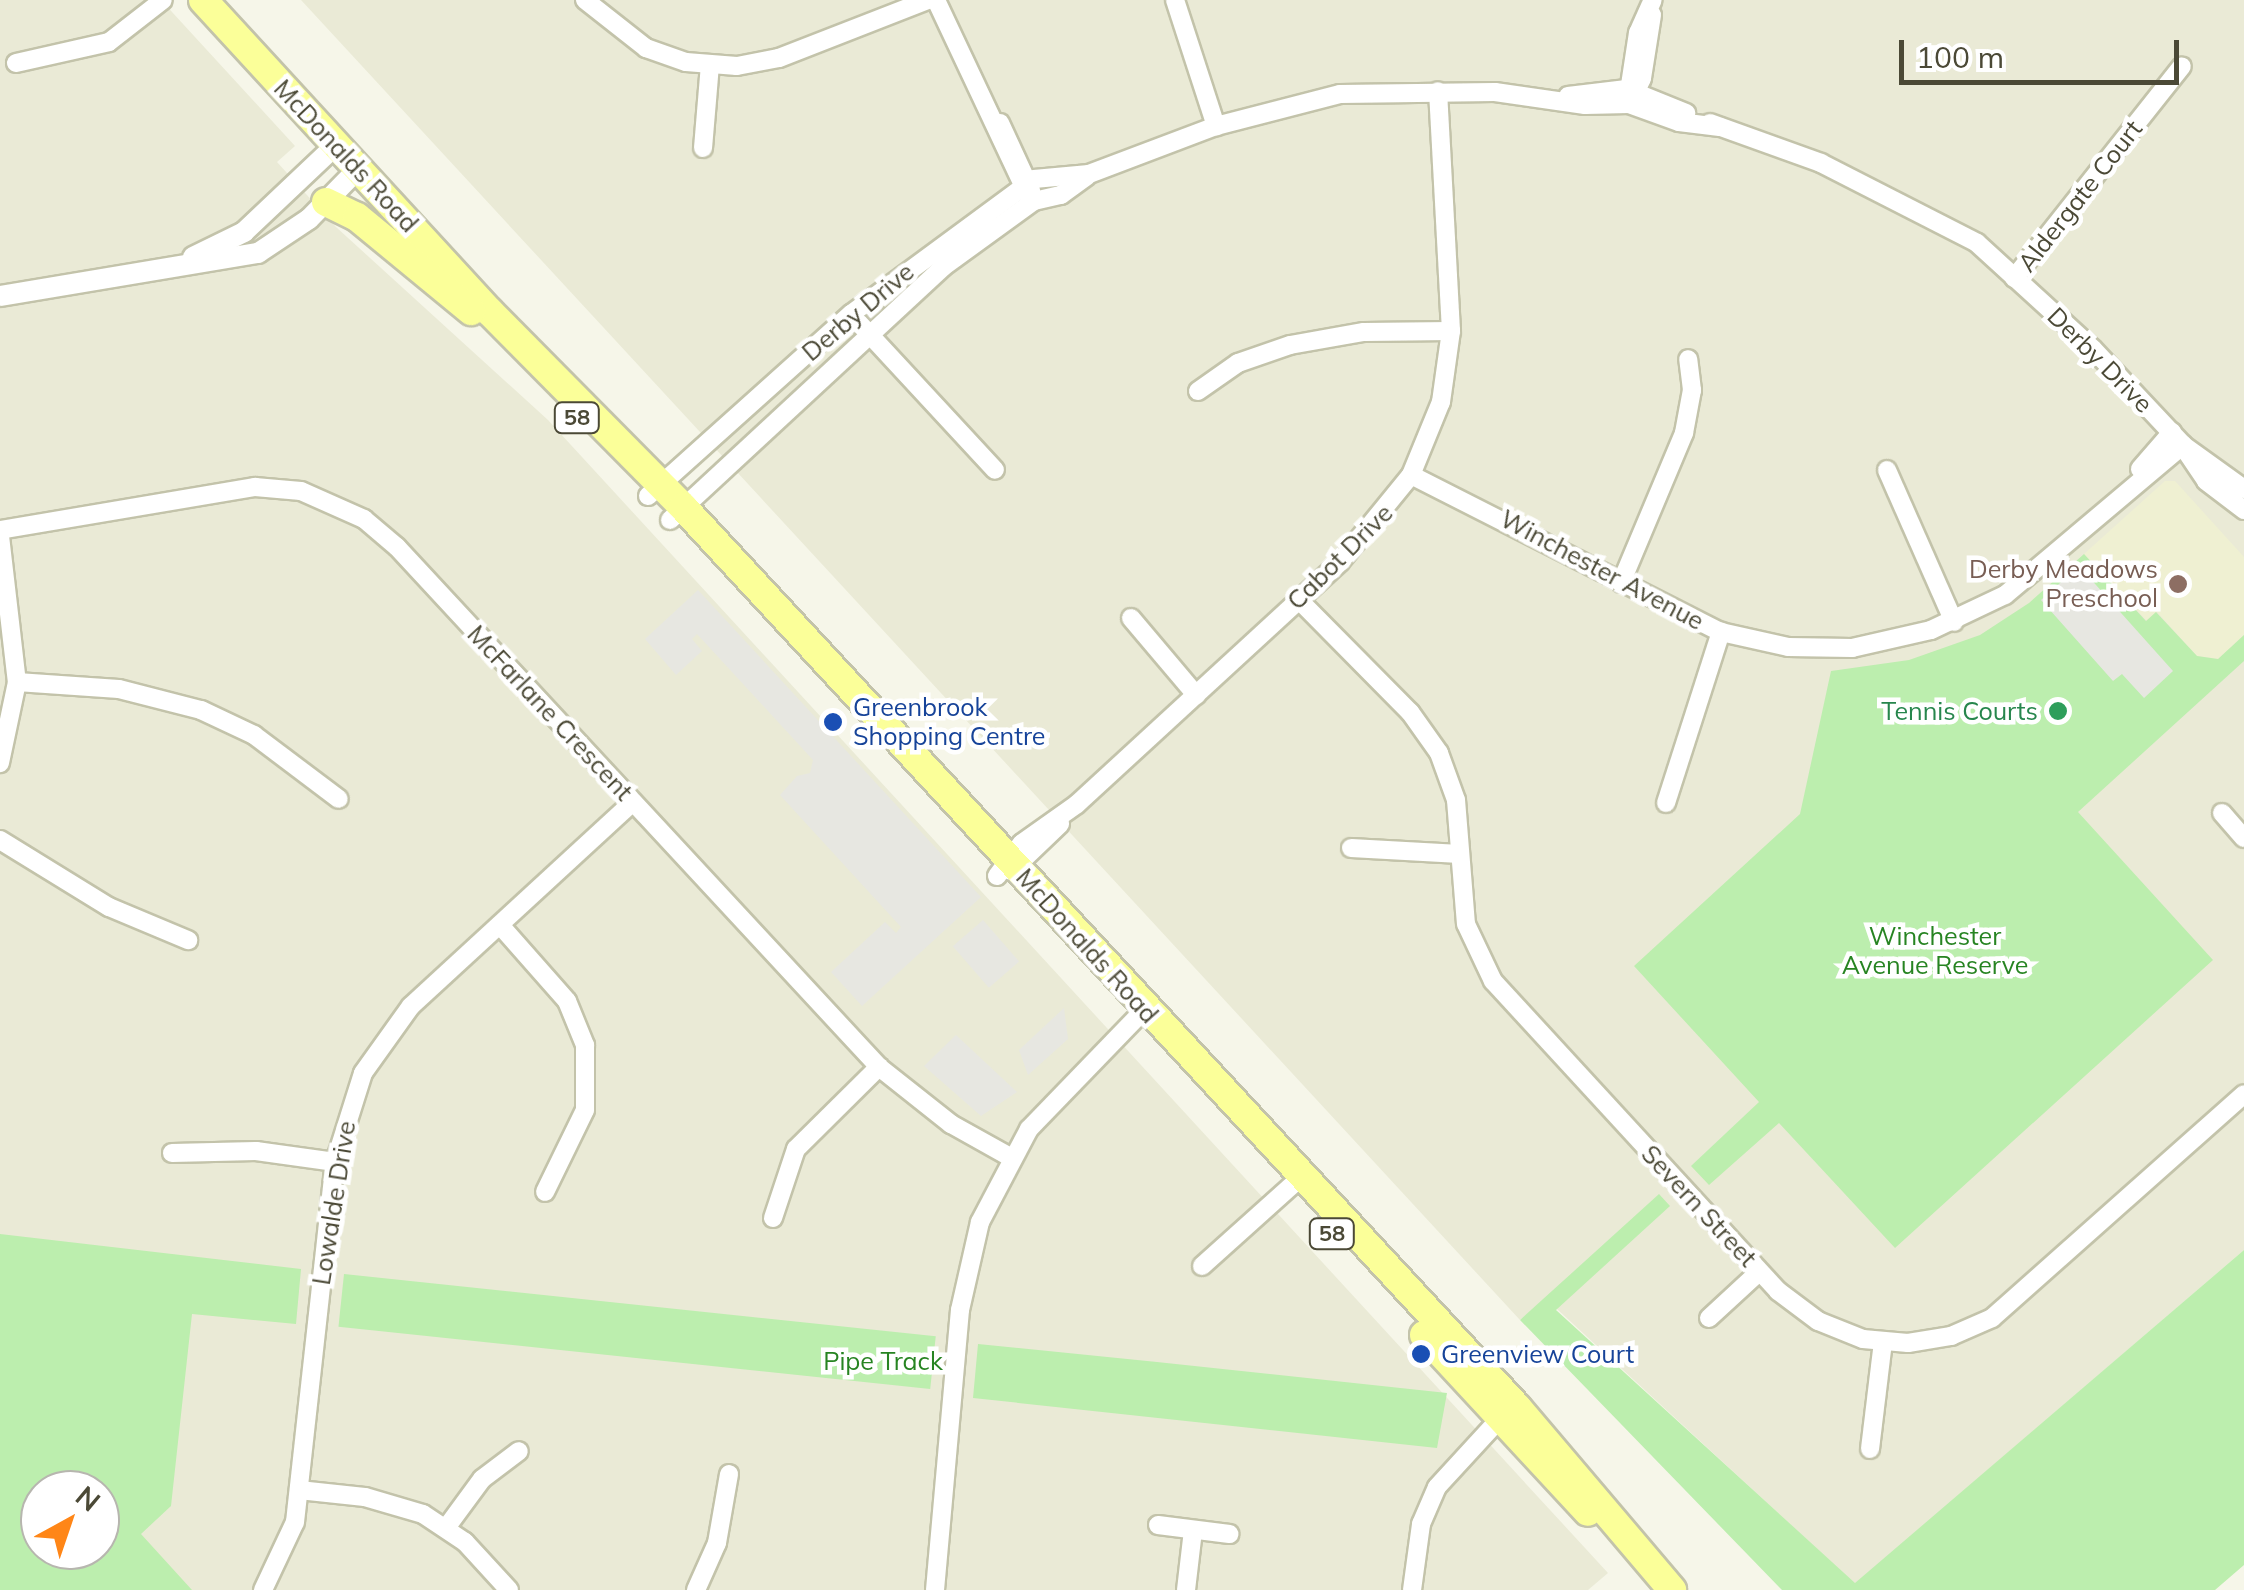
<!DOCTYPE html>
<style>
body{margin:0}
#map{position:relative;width:2244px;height:1590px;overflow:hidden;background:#f6f6e9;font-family:Mulish,sans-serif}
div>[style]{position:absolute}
.residential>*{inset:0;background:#eaead6}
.education>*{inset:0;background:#eff0d2}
.green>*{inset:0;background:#bceeae;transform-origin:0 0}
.parking>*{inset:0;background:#e7e7e1;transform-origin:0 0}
.roads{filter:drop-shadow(2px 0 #c3c3aa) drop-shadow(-2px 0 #c3c3aa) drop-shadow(0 2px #c3c3aa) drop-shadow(0 -2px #c3c3aa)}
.minor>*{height:18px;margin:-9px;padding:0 9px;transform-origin:9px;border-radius:9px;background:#fff}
.tertiary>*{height:20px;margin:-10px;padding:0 10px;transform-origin:10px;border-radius:10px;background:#fff}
.primary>*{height:28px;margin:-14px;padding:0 14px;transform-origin:14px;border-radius:14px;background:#fbff99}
.dots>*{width:28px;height:28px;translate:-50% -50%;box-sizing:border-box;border:5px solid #fff;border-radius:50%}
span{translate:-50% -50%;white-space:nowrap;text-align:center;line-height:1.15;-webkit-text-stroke:9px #fff;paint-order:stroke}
.shield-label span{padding:2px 8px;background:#fff;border:2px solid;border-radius:8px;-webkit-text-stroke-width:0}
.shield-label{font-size:22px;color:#4b4936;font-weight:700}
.street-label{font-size:25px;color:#4b4936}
.education-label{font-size:25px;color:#785e54}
.right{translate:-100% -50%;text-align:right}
.transit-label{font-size:25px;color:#164399}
.left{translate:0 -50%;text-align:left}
.leisure-label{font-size:25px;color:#27864d}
.park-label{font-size:25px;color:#278422}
.north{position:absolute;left:20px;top:1470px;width:100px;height:100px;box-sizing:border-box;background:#fff;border:2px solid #b7b6af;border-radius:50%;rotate:40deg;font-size:28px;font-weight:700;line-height:40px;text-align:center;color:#4b4936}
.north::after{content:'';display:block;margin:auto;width:35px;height:45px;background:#ff8617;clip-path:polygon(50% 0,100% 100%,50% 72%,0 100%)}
.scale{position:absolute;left:1899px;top:40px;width:280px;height:45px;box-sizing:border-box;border:5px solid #4b4936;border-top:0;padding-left:12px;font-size:30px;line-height:35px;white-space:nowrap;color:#4b4936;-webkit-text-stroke:8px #fff;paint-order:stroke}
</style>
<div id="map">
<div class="residential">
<i style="clip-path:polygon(evenodd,0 0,161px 0,295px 146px,277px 162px,336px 227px,548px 420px,1608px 1573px,1588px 1590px,0 1590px,0 0,40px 1490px,100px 1490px,100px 1550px,40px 1550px,40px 1490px)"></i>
<i style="clip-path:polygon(301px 0,2244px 0,2244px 1250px,1855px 1584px,1545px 1298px,1520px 1320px)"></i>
</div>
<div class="education">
<i style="clip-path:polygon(2165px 481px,2175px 481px,2244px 557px,2244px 635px,2218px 659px,2197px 656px,2157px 612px,2147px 621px,2084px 554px)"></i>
</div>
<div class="green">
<i style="clip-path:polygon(2084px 554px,2146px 621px,2156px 612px,2197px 656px,2218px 659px,2244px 635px,2244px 661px,2078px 812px,2213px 960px,1895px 1248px,1779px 1123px,1709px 1185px,1691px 1166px,1759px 1102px,1634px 966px,1800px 814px,1831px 671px,1909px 660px,1980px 635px,2029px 603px)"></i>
<i style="clip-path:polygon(1659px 1194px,1670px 1206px,1556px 1310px,1855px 1583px,2244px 1250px,2244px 1565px,2215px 1590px,1782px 1590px,1520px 1320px)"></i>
<i style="clip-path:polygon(evenodd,0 1234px,301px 1269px,296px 1324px,192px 1314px,171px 1506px,141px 1534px,192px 1590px,0 1590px,0 1234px,40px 1490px,100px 1490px,100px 1550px,40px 1550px,40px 1490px)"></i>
<i style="left:344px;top:1274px;width:595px;height:53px;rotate:6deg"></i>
<i style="clip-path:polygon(978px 1344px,1157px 1362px,1447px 1393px,1437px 1448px,973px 1398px)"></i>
</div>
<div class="parking">
<i style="clip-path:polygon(2079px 566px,2173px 671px,2144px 698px,2122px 674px,2113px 681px,2041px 600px)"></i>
<i style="clip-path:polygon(698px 590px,981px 897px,862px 1006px,831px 972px,885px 922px,896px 933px,901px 927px,780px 795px,797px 776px,810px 773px,813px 760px,697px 634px,692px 639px,702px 651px,676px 675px,645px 639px)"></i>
<i style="left:983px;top:920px;width:55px;height:40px;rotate:49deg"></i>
<i style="clip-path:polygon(1064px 1008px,1068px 1039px,1028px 1075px,1019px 1050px)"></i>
<i style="clip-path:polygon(956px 1035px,1017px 1092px,981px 1116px,924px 1066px)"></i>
</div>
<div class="roads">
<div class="minor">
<i style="left:585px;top:0;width:78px;rotate:38.2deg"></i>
<i style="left:646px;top:48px;width:42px;rotate:19.3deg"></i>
<i style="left:686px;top:62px;width:51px;rotate:4.5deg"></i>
<i style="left:737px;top:66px;width:43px;rotate:-10.8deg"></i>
<i style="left:779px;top:58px;width:160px;rotate:-21.3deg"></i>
<i style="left:936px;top:0;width:213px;rotate:64.8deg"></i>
<i style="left:1175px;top:0;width:133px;rotate:72deg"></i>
<i style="left:16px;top:63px;width:95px;rotate:-12.7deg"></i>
<i style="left:109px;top:42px;width:68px;rotate:-37.9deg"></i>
<i style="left:1568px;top:96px;width:59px;rotate:-6.8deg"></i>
<i style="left:1627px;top:89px;width:64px;rotate:22.1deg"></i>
<i style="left:1628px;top:98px;width:66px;rotate:-81.3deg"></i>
<i style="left:1638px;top:33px;width:36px;rotate:-66deg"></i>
<i style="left:1631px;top:101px;width:25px;rotate:-64deg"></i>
<i style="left:1642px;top:78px;width:64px;rotate:-81deg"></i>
<i style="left:1000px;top:123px;width:74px;rotate:65.2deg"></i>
<i style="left:1710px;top:123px;width:118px;rotate:19.8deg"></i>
<i style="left:1821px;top:163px;width:175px;rotate:27.1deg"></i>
<i style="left:1977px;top:243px;width:157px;rotate:42.4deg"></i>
<i style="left:2093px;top:349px;width:132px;rotate:46.8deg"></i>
<i style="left:2183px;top:445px;width:75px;rotate:35.8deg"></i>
<i style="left:703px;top:148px;width:83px;rotate:-85.2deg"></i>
<i style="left:2014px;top:278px;width:270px;rotate:-51.6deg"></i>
<i style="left:859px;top:323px;width:200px;rotate:47.2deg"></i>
<i style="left:1198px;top:391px;width:49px;rotate:-35deg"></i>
<i style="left:1238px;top:363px;width:55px;rotate:-19.1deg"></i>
<i style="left:1290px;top:345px;width:75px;rotate:-10deg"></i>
<i style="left:1364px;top:332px;width:87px;rotate:-0.7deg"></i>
<i style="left:2188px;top:454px;width:32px;rotate:56deg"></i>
<i style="left:2206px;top:481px;width:48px;rotate:37.3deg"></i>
<i style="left:2140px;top:469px;width:49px;rotate:-49.1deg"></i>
<i style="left:1887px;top:470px;width:166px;rotate:66.2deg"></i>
<i style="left:1411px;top:475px;width:347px;rotate:26.9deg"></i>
<i style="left:1721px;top:632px;width:69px;rotate:12.6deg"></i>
<i style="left:1788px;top:647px;width:64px;rotate:0.9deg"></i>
<i style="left:1852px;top:648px;width:81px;rotate:-12.8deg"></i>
<i style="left:1931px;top:630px;width:82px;rotate:-25.3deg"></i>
<i style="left:2005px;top:595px;width:233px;rotate:-40.1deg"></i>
<i style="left:648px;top:496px;width:273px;rotate:-41.9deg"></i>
<i style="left:851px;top:314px;width:227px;rotate:-36.4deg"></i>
<i style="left:1034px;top:179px;width:55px;rotate:-5.2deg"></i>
<i style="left:1089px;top:174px;width:136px;rotate:-20.7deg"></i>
<i style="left:1216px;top:126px;width:128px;rotate:-14.5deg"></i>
<i style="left:1340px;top:94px;width:155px;rotate:-0.7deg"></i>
<i style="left:1495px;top:92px;width:91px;rotate:8.2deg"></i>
<i style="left:1585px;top:105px;width:44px;rotate:-1.3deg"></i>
<i style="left:1629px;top:104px;width:53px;rotate:19.8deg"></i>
<i style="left:1679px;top:122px;width:41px;rotate:7deg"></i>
<i style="left:670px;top:520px;width:372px;rotate:-42.8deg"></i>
<i style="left:943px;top:267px;width:112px;rotate:-36deg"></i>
<i style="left:1034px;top:201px;width:28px;rotate:-13deg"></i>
<i style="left:1061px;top:195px;width:32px;rotate:-36deg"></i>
<i style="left:0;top:530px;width:259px;rotate:-9.6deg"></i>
<i style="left:255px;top:487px;width:46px;rotate:5deg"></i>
<i style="left:301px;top:491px;width:69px;rotate:24deg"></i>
<i style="left:364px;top:519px;width:43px;rotate:40.3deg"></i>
<i style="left:397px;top:547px;width:709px;rotate:47.17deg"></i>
<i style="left:879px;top:1067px;width:92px;rotate:38.4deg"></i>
<i style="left:951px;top:1124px;width:68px;rotate:29.2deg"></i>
<i style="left:0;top:536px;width:147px;rotate:83.4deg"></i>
<i style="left:17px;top:682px;width:83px;rotate:101.9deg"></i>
<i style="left:1621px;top:583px;width:163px;rotate:-67.2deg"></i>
<i style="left:1684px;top:433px;width:44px;rotate:-79.5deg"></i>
<i style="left:1692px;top:390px;width:31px;rotate:-97deg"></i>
<i style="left:1299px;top:600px;width:158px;rotate:45.3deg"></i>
<i style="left:1410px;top:712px;width:50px;rotate:54.7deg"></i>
<i style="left:1439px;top:753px;width:50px;rotate:70.1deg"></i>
<i style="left:1456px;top:800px;width:124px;rotate:85.4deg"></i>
<i style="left:1466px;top:924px;width:63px;rotate:64.7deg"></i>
<i style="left:1493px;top:981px;width:421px;rotate:47.4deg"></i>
<i style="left:1778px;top:1291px;width:50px;rotate:36.9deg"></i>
<i style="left:1818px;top:1321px;width:48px;rotate:21.8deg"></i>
<i style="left:1863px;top:1339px;width:45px;rotate:5.1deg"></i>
<i style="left:1908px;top:1343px;width:44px;rotate:-9.2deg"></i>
<i style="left:1951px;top:1336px;width:45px;rotate:-23.7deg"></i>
<i style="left:1992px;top:1318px;width:337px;rotate:-41.6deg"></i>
<i style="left:1131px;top:618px;width:101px;rotate:49.8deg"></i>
<i style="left:17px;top:682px;width:102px;rotate:3.9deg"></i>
<i style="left:119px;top:689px;width:85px;rotate:14.4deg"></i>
<i style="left:201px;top:710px;width:59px;rotate:25.3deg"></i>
<i style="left:254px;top:735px;width:106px;rotate:37deg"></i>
<i style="left:1666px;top:803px;width:180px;rotate:-72.2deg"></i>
<i style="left:2222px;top:813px;width:33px;rotate:49deg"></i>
<i style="left:0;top:840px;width:128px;rotate:31.6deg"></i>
<i style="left:109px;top:907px;width:86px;rotate:22.7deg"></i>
<i style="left:1351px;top:848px;width:109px;rotate:3.2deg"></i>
<i style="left:1011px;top:871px;width:68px;rotate:-43.8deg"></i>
<i style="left:997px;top:876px;width:41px;rotate:-52.9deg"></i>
<i style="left:1022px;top:843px;width:67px;rotate:-35.3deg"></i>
<i style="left:1077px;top:804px;width:357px;rotate:-42.6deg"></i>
<i style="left:1340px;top:562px;width:112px;rotate:-50.8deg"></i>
<i style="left:1411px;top:475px;width:79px;rotate:-67.7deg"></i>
<i style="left:1441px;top:402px;width:72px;rotate:-82deg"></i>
<i style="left:1451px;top:331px;width:240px;rotate:-93.1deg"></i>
<i style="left:500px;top:925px;width:101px;rotate:48.6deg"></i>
<i style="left:567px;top:1001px;width:48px;rotate:67.8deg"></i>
<i style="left:585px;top:1045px;width:65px;rotate:90deg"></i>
<i style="left:585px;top:1110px;width:91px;rotate:116deg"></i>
<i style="left:172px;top:1153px;width:84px;rotate:-1.4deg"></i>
<i style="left:256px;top:1151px;width:80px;rotate:7.9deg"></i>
<i style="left:773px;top:1218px;width:73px;rotate:-71.6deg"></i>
<i style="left:796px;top:1149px;width:117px;rotate:-44.7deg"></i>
<i style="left:1202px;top:1266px;width:130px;rotate:-41.9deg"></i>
<i style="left:1709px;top:1318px;width:68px;rotate:-42.6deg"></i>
<i style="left:1870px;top:1449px;width:108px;rotate:-83.1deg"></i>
<i style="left:299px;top:1490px;width:66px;rotate:6.1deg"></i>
<i style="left:365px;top:1497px;width:60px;rotate:16.3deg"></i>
<i style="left:423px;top:1514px;width:50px;rotate:33.7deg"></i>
<i style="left:465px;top:1542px;width:65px;rotate:47.5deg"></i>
<i style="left:1158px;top:1525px;width:72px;rotate:7.2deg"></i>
<i style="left:446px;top:1528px;width:61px;rotate:-53.7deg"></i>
<i style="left:482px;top:1479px;width:46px;rotate:-37.1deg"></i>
<i style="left:263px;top:1590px;width:75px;rotate:-64.8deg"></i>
<i style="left:295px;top:1522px;width:362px;rotate:-83.7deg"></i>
<i style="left:335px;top:1162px;width:93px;rotate:-72.5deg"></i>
<i style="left:363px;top:1073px;width:82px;rotate:-54.4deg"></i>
<i style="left:411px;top:1006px;width:301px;rotate:-42.6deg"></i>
<i style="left:696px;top:1590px;width:51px;rotate:-65.9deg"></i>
<i style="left:717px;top:1543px;width:70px;rotate:-80.1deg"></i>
<i style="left:935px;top:1590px;width:281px;rotate:-84.9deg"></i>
<i style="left:960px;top:1310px;width:90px;rotate:-77.2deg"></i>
<i style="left:980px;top:1222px;width:105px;rotate:-62.2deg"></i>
<i style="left:1029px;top:1129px;width:167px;rotate:-46deg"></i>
<i style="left:1186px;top:1590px;width:60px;rotate:-83.3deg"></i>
<i style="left:1412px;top:1590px;width:67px;rotate:-82.2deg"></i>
<i style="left:1421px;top:1524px;width:40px;rotate:-66.6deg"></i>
<i style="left:1437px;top:1487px;width:102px;rotate:-47.4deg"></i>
</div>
<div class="tertiary">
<i style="left:193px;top:257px;width:57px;rotate:-26.1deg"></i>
<i style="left:244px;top:232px;width:127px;rotate:-43.4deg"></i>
<i style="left:0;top:296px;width:262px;rotate:-9.5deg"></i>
<i style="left:258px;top:253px;width:61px;rotate:-33.7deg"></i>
<i style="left:309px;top:219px;width:70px;rotate:-45.6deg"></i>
</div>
<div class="primary">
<i style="left:203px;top:0;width:424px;rotate:47.4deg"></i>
<i style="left:490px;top:312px;width:274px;rotate:45.3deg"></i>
<i style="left:683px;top:507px;width:1227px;rotate:47.18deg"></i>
<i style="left:1517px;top:1407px;width:240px;rotate:49.7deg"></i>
<i style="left:326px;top:202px;width:34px;rotate:26deg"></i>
<i style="left:357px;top:217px;width:148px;rotate:39.5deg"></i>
<i style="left:1424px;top:1335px;width:241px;rotate:47.2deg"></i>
</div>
</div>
<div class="dots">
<i style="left:2178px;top:584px;background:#8d6e63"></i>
<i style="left:2058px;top:711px;background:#2e9e5b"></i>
<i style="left:833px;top:722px;background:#1a4fb4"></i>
<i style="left:1421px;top:1354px;background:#1a4fb4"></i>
</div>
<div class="shield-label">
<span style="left:577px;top:418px">58</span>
<span style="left:1332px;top:1234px">58</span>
</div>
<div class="street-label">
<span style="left:346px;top:156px;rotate:47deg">McDonalds Road</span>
<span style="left:2080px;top:196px;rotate:-52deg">Aldergate Court</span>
<span style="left:858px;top:312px;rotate:-40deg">Derby Drive</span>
<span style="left:2100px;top:360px;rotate:45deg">Derby Drive</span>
<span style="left:1340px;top:557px;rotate:-45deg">Cabot Drive</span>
<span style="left:1602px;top:570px;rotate:28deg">Winchester Avenue</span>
<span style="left:550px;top:713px;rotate:47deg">McFarlane Crescent</span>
<span style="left:1087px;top:946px;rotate:48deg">McDonalds Road</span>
<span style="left:334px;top:1203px;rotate:-81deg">Lowalde Drive</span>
<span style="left:1699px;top:1206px;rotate:47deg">Severn Street</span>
</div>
<div class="education-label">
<span class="right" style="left:2158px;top:584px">Derby Meadows<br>Preschool</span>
</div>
<div class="transit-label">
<span class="left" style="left:853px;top:722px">Greenbrook<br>Shopping Centre</span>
<span class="left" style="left:1441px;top:1354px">Greenview Court</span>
</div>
<div class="leisure-label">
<span class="right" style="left:2038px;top:711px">Tennis Courts</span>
</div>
<div class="park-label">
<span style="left:1935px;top:951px">Winchester<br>Avenue Reserve</span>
<span style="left:883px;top:1361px">Pipe Track</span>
</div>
<div class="north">N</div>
<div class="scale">100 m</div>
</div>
